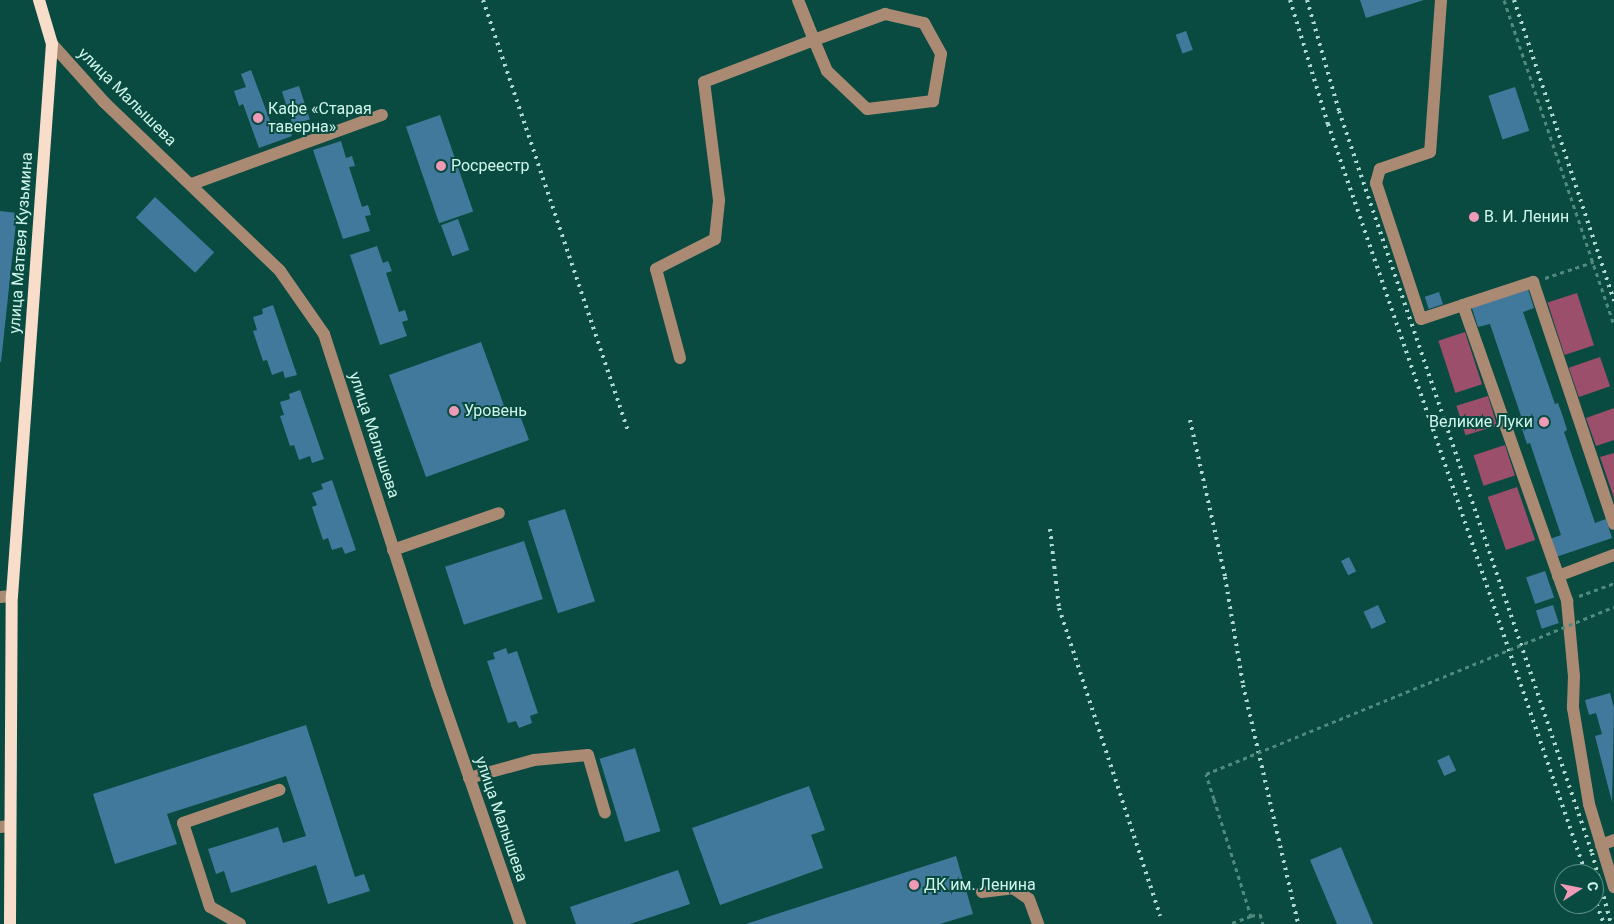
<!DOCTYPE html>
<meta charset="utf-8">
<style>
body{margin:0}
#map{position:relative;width:1614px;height:924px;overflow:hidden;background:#094b40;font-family:Roboto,sans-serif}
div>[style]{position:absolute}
.green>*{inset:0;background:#9b4f6b;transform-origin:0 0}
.building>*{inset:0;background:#41799c;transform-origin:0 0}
.path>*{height:3px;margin-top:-1.5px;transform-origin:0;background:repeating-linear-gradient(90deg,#528a7f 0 4px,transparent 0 8px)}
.minor>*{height:12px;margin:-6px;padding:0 6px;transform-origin:6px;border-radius:6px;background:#ab8a73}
.major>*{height:12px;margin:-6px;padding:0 6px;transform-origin:6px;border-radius:6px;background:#f8ddca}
.rail>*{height:4px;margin-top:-2px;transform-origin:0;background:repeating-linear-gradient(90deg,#afd9ce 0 2.5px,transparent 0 7.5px)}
.path-bridge>*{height:3px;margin-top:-1.5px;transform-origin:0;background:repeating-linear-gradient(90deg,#528a7f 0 4px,transparent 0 8px)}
.dots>*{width:14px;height:14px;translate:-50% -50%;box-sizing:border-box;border:2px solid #094b40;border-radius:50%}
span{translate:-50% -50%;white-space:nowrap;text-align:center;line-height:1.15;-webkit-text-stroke:4px #094b40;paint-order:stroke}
.street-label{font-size:16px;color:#d0f5eb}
.poi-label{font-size:16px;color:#d0f5eb}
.left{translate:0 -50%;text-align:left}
.right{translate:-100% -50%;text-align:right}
.north{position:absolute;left:1554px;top:864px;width:50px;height:50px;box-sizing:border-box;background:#094b40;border:1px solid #598f84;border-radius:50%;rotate:79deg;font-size:14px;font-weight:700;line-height:20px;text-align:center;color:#d0f5eb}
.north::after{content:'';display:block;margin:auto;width:18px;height:22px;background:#ef9ab7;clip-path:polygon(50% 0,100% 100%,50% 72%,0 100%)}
</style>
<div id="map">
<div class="green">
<i style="left:1577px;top:293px;width:55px;height:31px;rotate:72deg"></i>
<i style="left:1465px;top:332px;width:55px;height:28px;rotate:72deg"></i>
<i style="left:1600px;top:357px;width:31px;height:33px;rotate:71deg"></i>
<i style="left:1488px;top:396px;width:31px;height:33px;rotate:73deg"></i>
<i style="clip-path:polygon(1614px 408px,1614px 440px,1596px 446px,1586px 418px)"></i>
<i style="left:1505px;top:445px;width:32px;height:33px;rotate:72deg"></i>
<i style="clip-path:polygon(1614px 453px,1614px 498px,1600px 457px)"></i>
<i style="left:1517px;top:487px;width:56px;height:31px;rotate:71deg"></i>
</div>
<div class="building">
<i style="clip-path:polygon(1360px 0,1424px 0,1366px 18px)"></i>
<i style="left:1186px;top:31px;width:20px;height:11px;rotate:70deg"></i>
<i style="clip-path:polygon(251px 70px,272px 126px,286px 121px,292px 136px,259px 148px,243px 104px,239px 106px,234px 91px,246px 87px,241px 74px)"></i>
<i style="left:299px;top:86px;width:35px;height:18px;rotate:72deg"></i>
<i style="left:1515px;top:87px;width:46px;height:28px;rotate:72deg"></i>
<i style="left:440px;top:115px;width:102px;height:36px;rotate:71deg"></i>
<i style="clip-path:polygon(341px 141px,346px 158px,352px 156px,355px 166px,349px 167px,362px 207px,368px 205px,371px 215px,365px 216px,370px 231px,343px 239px,313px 150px)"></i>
<i style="left:155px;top:197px;width:81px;height:28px;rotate:43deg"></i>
<i style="clip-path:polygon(0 211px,17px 213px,1px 362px,0 362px)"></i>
<i style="left:458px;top:219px;width:33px;height:18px;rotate:70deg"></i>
<i style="clip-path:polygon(377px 246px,383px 263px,388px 261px,392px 271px,386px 273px,399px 312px,405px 310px,408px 320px,402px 322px,407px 336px,380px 345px,350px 255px)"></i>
<i style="clip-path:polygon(1528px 289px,1534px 308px,1523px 312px,1555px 404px,1558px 403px,1563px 417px,1567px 430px,1564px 432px,1595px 523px,1606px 519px,1612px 538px,1556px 557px,1550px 539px,1561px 535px,1530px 443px,1527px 444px,1518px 417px,1521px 416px,1490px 324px,1478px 327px,1472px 308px)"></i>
<i style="left:1439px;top:292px;width:13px;height:15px;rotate:72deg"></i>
<i style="clip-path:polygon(273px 305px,297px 375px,285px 378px,283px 371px,272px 375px,267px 360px,263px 361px,253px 331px,257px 330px,253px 317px,263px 314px,262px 309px)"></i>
<i style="clip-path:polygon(481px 342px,507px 414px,518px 410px,529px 440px,426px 477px,389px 375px)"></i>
<i style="clip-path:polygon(300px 390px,324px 459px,312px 463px,310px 456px,299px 460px,294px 445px,290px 446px,280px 416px,284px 415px,280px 402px,290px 399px,289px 394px)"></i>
<i style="clip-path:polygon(332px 480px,356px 550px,345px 554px,342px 547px,332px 550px,328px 538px,323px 540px,312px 507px,317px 505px,312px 493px,323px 489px,321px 484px)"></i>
<i style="left:565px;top:509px;width:97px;height:39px;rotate:72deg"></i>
<i style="left:524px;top:541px;width:61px;height:83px;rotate:72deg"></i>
<i style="left:1349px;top:557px;width:16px;height:9px;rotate:63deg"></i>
<i style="left:1545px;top:571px;width:28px;height:20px;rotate:71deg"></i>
<i style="left:1378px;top:605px;width:19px;height:16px;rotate:65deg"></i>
<i style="left:1553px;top:605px;width:19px;height:18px;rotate:72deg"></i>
<i style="clip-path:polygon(506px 648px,508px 654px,517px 651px,538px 713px,530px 716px,532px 723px,519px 728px,516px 721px,508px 723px,487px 661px,495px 659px,493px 653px)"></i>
<i style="clip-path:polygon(1610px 693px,1614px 708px,1612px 802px,1595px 736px,1602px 734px,1596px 713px,1589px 715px,1585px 700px)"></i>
<i style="clip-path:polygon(306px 725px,355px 877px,364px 874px,370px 891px,328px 904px,316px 865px,231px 893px,224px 871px,216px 874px,208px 849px,278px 827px,283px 843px,306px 836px,286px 776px,167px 814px,177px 844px,115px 864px,93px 794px)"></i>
<i style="left:635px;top:748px;width:87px;height:37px;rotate:73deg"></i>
<i style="left:1449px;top:755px;width:17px;height:13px;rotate:65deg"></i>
<i style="clip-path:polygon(809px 786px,825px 830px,811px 835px,823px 868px,720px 905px,692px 828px)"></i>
<i style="clip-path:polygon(1341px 847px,1373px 924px,1337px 924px,1310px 860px)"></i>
<i style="clip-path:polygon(956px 856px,973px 914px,940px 924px,746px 924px)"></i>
<i style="clip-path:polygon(678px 870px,690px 904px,630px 924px,576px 924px,570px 907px)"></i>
</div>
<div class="path">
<i style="left:1504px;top:0;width:343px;rotate:71.3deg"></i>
<i style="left:1545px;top:278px;width:51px;rotate:-18.4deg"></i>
<i style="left:1579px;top:596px;width:37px;rotate:-20deg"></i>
<i style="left:1214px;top:799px;width:123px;rotate:72.5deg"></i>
<i style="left:1251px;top:916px;width:23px;rotate:160deg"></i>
<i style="left:1251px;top:916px;width:9px;rotate:-13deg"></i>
<i style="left:1260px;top:914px;width:10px;rotate:73deg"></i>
</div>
<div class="minor">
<i style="left:1441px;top:0;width:152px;rotate:94.1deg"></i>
<i style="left:1430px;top:152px;width:53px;rotate:161.2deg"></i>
<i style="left:1380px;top:169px;width:15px;rotate:106deg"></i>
<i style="left:1376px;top:183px;width:143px;rotate:71.7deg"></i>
<i style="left:1421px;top:319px;width:44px;rotate:-18.4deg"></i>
<i style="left:1463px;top:305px;width:314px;rotate:70.6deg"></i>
<i style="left:1567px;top:601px;width:75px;rotate:84.7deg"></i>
<i style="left:1574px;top:676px;width:32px;rotate:92deg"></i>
<i style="left:1573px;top:708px;width:97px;rotate:80.5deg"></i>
<i style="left:1589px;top:804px;width:87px;rotate:73.2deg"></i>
<i style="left:52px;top:44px;width:78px;rotate:48.1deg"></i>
<i style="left:104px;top:102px;width:244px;rotate:43.8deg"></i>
<i style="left:280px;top:271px;width:77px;rotate:55.1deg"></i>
<i style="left:324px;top:334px;width:368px;rotate:72.1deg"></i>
<i style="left:437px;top:684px;width:254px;rotate:70.9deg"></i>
<i style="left:192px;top:184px;width:202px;rotate:-20deg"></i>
<i style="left:1463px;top:305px;width:74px;rotate:-18.2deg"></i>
<i style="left:1533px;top:282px;width:255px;rotate:71.5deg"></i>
<i style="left:680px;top:358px;width:92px;rotate:-105.1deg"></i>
<i style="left:656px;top:269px;width:66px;rotate:-27deg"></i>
<i style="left:715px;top:239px;width:39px;rotate:-84deg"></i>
<i style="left:719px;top:200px;width:119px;rotate:-97.2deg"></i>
<i style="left:704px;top:82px;width:118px;rotate:-20.9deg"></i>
<i style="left:814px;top:40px;width:76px;rotate:-20.1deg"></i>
<i style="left:885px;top:14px;width:40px;rotate:13deg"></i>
<i style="left:924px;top:23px;width:35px;rotate:61deg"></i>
<i style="left:941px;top:54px;width:48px;rotate:99.7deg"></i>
<i style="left:933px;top:101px;width:66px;rotate:173.1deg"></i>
<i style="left:867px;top:109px;width:55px;rotate:-136.5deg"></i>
<i style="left:827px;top:71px;width:34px;rotate:-113deg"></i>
<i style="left:814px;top:40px;width:43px;rotate:-111.8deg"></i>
<i style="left:393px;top:550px;width:112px;rotate:-19.2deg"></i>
<i style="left:1558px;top:576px;width:60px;rotate:-20.6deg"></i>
<i style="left:0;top:597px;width:12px;rotate:-5deg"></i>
<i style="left:469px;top:778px;width:67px;rotate:-15.5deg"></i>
<i style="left:534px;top:760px;width:54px;rotate:-5.3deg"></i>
<i style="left:588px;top:755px;width:60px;rotate:73.7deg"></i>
<i style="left:0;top:827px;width:10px;rotate:-6deg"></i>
<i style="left:1601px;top:845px;width:14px;rotate:-21deg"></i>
<i style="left:982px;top:892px;width:31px;rotate:-7deg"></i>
<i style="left:1013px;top:888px;width:19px;rotate:35deg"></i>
<i style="left:1029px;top:899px;width:27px;rotate:70deg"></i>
<i style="left:240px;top:924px;width:34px;rotate:-150deg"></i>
<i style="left:210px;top:907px;width:88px;rotate:-107.8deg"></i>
<i style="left:183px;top:823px;width:102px;rotate:-19deg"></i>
</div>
<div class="major">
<i style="left:10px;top:924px;width:328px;rotate:-89.7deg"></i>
<i style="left:12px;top:596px;width:553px;rotate:-85.86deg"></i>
<i style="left:52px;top:44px;width:46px;rotate:-106.5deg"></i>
</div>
<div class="rail">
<i style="left:483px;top:0;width:456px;rotate:71.4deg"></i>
<i style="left:1290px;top:0;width:130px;rotate:73deg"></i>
<i style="left:1328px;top:124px;width:793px;rotate:71.02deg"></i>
<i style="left:1307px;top:0;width:116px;rotate:73.9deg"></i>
<i style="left:1339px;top:111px;width:784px;rotate:71.17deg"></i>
<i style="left:1592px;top:853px;width:73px;rotate:75deg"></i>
<i style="left:1514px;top:0;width:317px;rotate:71.6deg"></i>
<i style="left:1190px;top:420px;width:161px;rotate:77.4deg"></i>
<i style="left:1225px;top:577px;width:109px;rotate:80.5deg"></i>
<i style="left:1243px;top:685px;width:245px;rotate:77deg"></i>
<i style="left:1050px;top:529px;width:80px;rotate:83.5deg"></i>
<i style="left:1059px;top:608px;width:324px;rotate:71.8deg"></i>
<i style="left:1594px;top:897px;width:29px;rotate:70deg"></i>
</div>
<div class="path-bridge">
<i style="left:1214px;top:799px;width:26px;rotate:-108deg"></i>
<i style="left:1206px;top:774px;width:441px;rotate:-22.3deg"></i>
</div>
<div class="dots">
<i style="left:258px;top:118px;background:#ef9ab7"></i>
<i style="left:441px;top:166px;background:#ef9ab7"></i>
<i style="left:1474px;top:217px;background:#ef9ab7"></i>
<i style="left:454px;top:411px;background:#ef9ab7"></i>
<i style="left:1544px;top:422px;background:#ef9ab7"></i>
<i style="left:914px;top:885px;background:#ef9ab7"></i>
</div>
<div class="street-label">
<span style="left:127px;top:97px;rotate:45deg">улица Малышева</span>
<span style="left:21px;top:243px;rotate:-86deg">улица Матвея Кузьмина</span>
<span style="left:374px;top:435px;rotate:72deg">улица Малышева</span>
<span style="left:501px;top:819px;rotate:71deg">улица Малышева</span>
</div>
<div class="poi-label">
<span class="left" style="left:268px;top:118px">Кафе «Старая<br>таверна»</span>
<span class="left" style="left:451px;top:166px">Росреестр</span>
<span class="left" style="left:1484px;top:217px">В. И. Ленин</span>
<span class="left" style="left:464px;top:411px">Уровень</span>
<span class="right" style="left:1533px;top:422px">Великие Луки</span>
<span class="left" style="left:924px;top:885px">ДК им. Ленина</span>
</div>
<div class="north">С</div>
</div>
